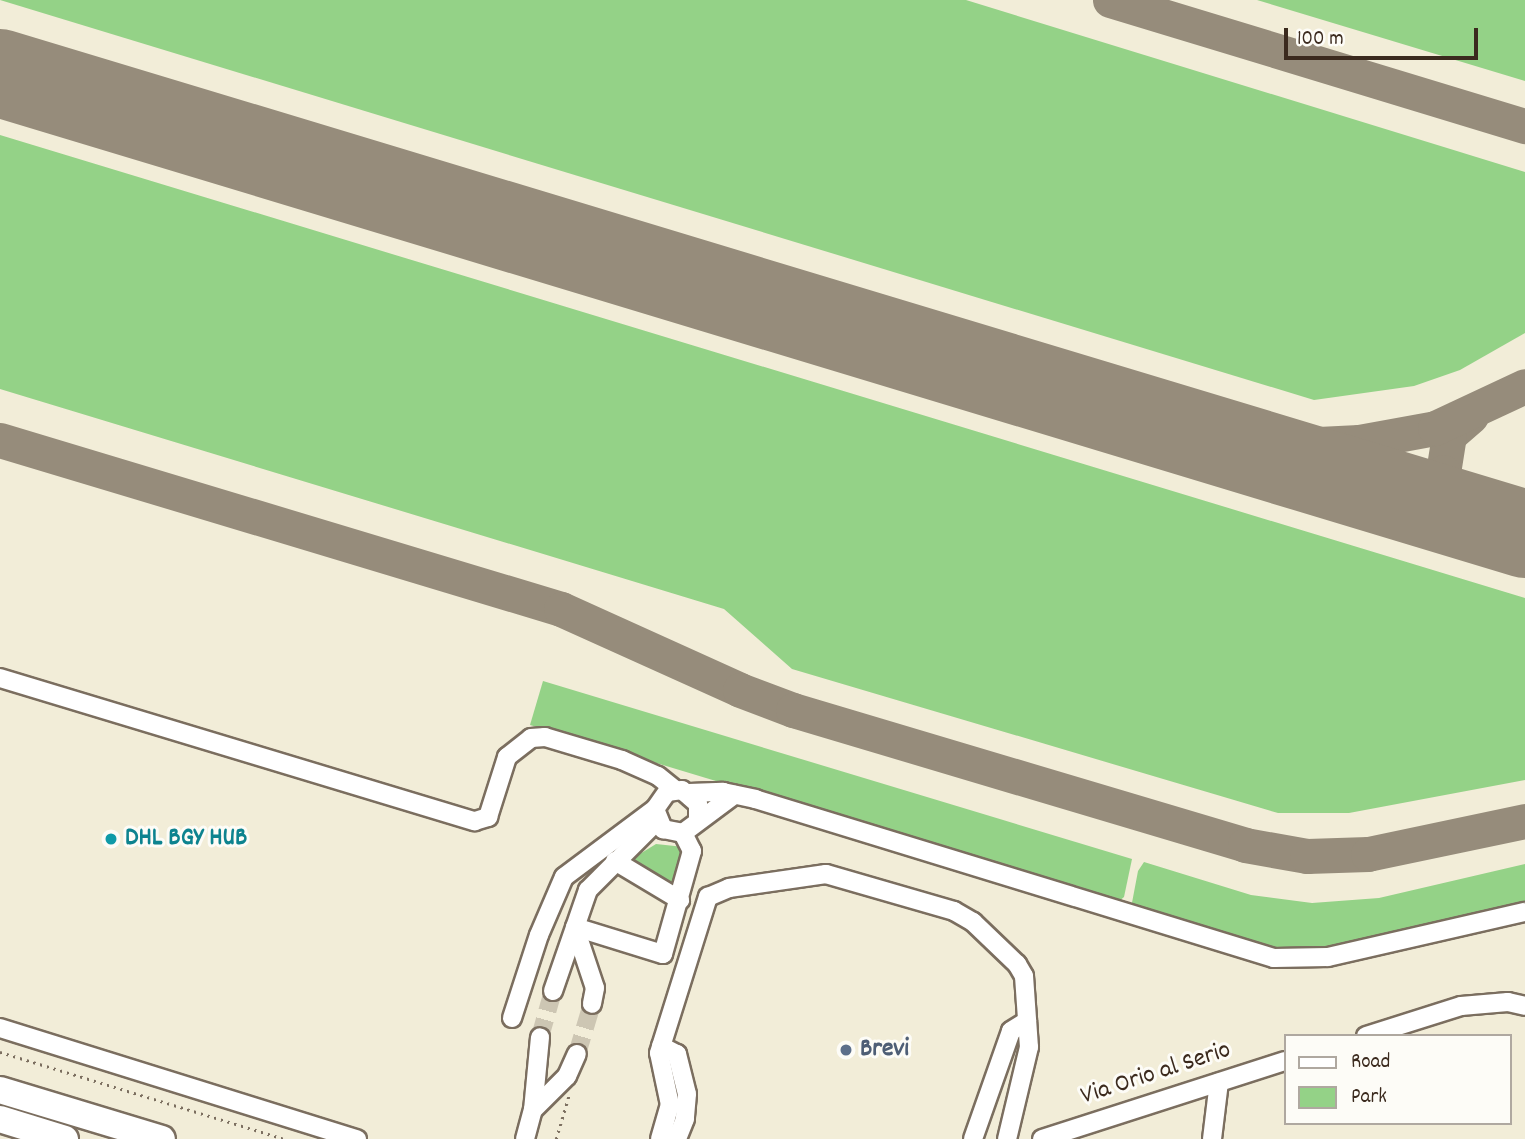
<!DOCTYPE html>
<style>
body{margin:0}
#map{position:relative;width:1525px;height:1139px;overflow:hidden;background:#f2edd8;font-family:Dekko,sans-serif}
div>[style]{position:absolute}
.green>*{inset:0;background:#94d287}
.taxiway>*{height:35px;margin:-17.5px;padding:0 17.5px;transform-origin:17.5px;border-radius:17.5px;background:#968c7b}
.runway>*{height:88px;margin:-44px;padding:0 44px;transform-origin:44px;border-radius:44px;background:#968c7b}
.minor-tunnel>*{height:18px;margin-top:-9px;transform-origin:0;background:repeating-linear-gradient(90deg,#cdc6b3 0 18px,transparent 0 27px)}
.path>*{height:2.5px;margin-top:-1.25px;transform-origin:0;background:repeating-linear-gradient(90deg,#7b6e5f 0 2px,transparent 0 7px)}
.roads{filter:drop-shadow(2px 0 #7b6e5f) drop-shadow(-2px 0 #7b6e5f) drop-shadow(0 2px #7b6e5f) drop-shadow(0 -2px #7b6e5f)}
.minor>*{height:18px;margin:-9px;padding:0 9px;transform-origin:9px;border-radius:9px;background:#fff}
.highway>*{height:26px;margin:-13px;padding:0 13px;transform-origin:13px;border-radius:13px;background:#fff}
.dots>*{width:19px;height:19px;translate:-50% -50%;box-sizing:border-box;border:4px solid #fdfcf7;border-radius:50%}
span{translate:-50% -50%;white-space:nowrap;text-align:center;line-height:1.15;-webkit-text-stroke:6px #fdfcf7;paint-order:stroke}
.culture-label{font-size:26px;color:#0d838f;font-weight:700}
.left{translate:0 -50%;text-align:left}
.service-label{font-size:26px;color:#4e5e75;font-weight:700}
.street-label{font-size:26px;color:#3b2a1e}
.legend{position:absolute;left:1284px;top:1034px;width:228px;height:91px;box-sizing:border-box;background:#fdfcf7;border:2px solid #afa8a0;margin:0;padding:9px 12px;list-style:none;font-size:21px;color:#3b2a1e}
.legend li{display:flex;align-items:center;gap:14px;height:35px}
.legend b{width:35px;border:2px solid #afa8a0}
.scale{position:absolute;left:1284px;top:28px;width:194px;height:32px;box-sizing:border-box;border:4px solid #3b2a1e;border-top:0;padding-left:9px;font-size:21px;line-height:24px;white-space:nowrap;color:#3b2a1e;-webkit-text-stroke:5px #fdfcf7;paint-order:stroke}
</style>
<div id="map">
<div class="green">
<i style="clip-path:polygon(0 0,966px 0,1525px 172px,1525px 333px,1460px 370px,1414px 386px,1314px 400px)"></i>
<i style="clip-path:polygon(1257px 0,1525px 0,1525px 81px)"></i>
<i style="clip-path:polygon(0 135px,1525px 598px,1525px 780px,1349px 813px,1278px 813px,792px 669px,724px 609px,0 389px)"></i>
<i style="clip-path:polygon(543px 681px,1132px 859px,1124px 897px,1118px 902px,530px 725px)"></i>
<i style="clip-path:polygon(656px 844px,684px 847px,678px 888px,630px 860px)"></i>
<i style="clip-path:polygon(1144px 862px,1251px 895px,1312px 903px,1379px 898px,1525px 864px,1525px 905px,1335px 949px,1297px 951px,1271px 948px,1131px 908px,1138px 871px)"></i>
</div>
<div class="taxiway">
<i style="left:1110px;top:0;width:434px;rotate:16.9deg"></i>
<i style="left:1471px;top:416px;width:29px;rotate:139deg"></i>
<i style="left:1449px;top:435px;width:37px;rotate:99deg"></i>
<i style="left:1443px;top:472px;width:24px;rotate:68deg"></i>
<i style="left:1452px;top:494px;width:35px;rotate:47deg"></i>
<i style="left:1187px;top:432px;width:112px;rotate:6.7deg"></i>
<i style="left:1298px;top:445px;width:61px;rotate:-2.8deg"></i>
<i style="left:1359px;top:442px;width:77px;rotate:-10.4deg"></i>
<i style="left:1435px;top:428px;width:99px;rotate:-25deg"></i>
<i style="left:0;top:440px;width:586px;rotate:16.76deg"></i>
<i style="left:561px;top:609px;width:196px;rotate:24.3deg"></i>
<i style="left:740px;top:690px;width:57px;rotate:20.7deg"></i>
<i style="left:793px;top:710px;width:472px;rotate:16.6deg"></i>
<i style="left:1245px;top:845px;width:63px;rotate:10.1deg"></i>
<i style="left:1307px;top:856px;width:61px;rotate:-1.9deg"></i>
<i style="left:1368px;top:854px;width:160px;rotate:-11.9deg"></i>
</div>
<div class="runway">
<i style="left:0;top:73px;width:1593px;rotate:16.82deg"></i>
</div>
<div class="minor-tunnel">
<i style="left:540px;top:1037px;width:48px;rotate:-74.2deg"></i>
<i style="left:577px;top:1054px;width:52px;rotate:-73.3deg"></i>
</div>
<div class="path">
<i style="left:0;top:1052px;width:298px;rotate:17deg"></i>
<i style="left:556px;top:1139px;width:46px;rotate:-73.5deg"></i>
</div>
<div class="roads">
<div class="minor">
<i style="left:0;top:678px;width:496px;rotate:16.8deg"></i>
<i style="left:475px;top:821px;width:14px;rotate:-17deg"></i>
<i style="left:488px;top:817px;width:63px;rotate:-72.4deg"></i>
<i style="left:507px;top:757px;width:31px;rotate:-38deg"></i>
<i style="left:531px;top:738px;width:14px;rotate:-4deg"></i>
<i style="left:545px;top:737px;width:80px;rotate:16.6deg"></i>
<i style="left:622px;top:760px;width:39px;rotate:24deg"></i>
<i style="left:658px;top:776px;width:22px;rotate:39deg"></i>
<i style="left:689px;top:793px;width:34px;rotate:-2deg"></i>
<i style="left:723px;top:792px;width:33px;rotate:12deg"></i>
<i style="left:755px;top:799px;width:543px;rotate:17.03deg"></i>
<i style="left:1274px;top:958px;width:54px;rotate:-1.1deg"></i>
<i style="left:1328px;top:957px;width:202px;rotate:-12.9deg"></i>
<i style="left:698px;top:818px;width:14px;rotate:-90deg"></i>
<i style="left:698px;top:804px;width:21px;rotate:-139deg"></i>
<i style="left:682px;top:790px;width:15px;rotate:172deg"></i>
<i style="left:667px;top:792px;width:21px;rotate:125deg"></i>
<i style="left:655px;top:809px;width:22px;rotate:68deg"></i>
<i style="left:663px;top:829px;width:20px;rotate:11deg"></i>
<i style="left:683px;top:833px;width:64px;rotate:-36.7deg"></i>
<i style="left:615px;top:861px;width:76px;rotate:31deg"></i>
<i style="left:575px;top:927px;width:92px;rotate:17.1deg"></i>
<i style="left:663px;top:954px;width:107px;rotate:-74.3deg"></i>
<i style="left:692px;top:851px;width:20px;rotate:-117deg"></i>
<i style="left:576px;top:931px;width:60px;rotate:71.6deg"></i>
<i style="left:595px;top:988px;width:16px;rotate:101deg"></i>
<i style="left:553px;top:991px;width:107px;rotate:-70.9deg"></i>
<i style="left:588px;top:890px;width:91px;rotate:-45deg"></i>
<i style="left:512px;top:1018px;width:87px;rotate:-72deg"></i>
<i style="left:539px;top:935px;width:63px;rotate:-66.7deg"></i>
<i style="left:564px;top:877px;width:114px;rotate:-36.8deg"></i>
<i style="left:0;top:1028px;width:374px;rotate:17.3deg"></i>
<i style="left:1366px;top:1036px;width:100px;rotate:-17.5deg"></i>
<i style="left:1461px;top:1006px;width:47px;rotate:-4.9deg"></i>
<i style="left:1508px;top:1002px;width:17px;rotate:13deg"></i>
<i style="left:661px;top:1046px;width:18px;rotate:27deg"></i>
<i style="left:677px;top:1054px;width:41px;rotate:76deg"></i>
<i style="left:687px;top:1094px;width:25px;rotate:95deg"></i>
<i style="left:685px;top:1119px;width:22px;rotate:112deg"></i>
<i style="left:533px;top:1110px;width:48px;rotate:-45deg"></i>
<i style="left:567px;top:1076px;width:24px;rotate:-66deg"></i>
<i style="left:525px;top:1139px;width:30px;rotate:-75deg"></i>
<i style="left:533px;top:1110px;width:73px;rotate:-84.5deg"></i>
<i style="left:660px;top:1139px;width:35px;rotate:-74deg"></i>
<i style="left:670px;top:1105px;width:53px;rotate:-101.9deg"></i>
<i style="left:659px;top:1053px;width:164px;rotate:-72.6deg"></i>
<i style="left:708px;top:897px;width:23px;rotate:-23deg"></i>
<i style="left:729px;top:888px;width:98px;rotate:-8.2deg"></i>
<i style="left:826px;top:874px;width:133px;rotate:16.1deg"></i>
<i style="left:954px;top:911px;width:22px;rotate:30deg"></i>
<i style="left:973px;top:922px;width:61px;rotate:43.7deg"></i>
<i style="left:1017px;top:964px;width:14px;rotate:60deg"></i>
<i style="left:1024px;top:976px;width:71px;rotate:86deg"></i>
<i style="left:1029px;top:1047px;width:95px;rotate:103.4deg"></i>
<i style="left:973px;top:1139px;width:114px;rotate:-70.6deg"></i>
<i style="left:1011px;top:1031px;width:19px;rotate:-32deg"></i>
<i style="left:1042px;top:1139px;width:255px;rotate:-17.8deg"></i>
<i style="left:1212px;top:1139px;width:57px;rotate:-83deg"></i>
</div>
<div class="highway">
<i style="left:0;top:1090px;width:169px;rotate:16.8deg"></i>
<i style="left:0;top:1119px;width:68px;rotate:17.1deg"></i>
</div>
</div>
<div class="dots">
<i style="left:111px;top:839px;background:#0f9aa8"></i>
<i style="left:846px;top:1050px;background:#5c6f8a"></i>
</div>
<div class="culture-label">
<span class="left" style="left:125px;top:839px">DHL BGY HUB</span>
</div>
<div class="service-label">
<span class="left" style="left:860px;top:1050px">Brevi</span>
</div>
<div class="street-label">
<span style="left:1156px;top:1074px;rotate:-18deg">Via Orio al Serio</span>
</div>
<ul class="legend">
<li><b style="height:9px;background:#fff"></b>Road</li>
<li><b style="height:19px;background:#94d287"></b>Park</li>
</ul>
<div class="scale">100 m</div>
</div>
